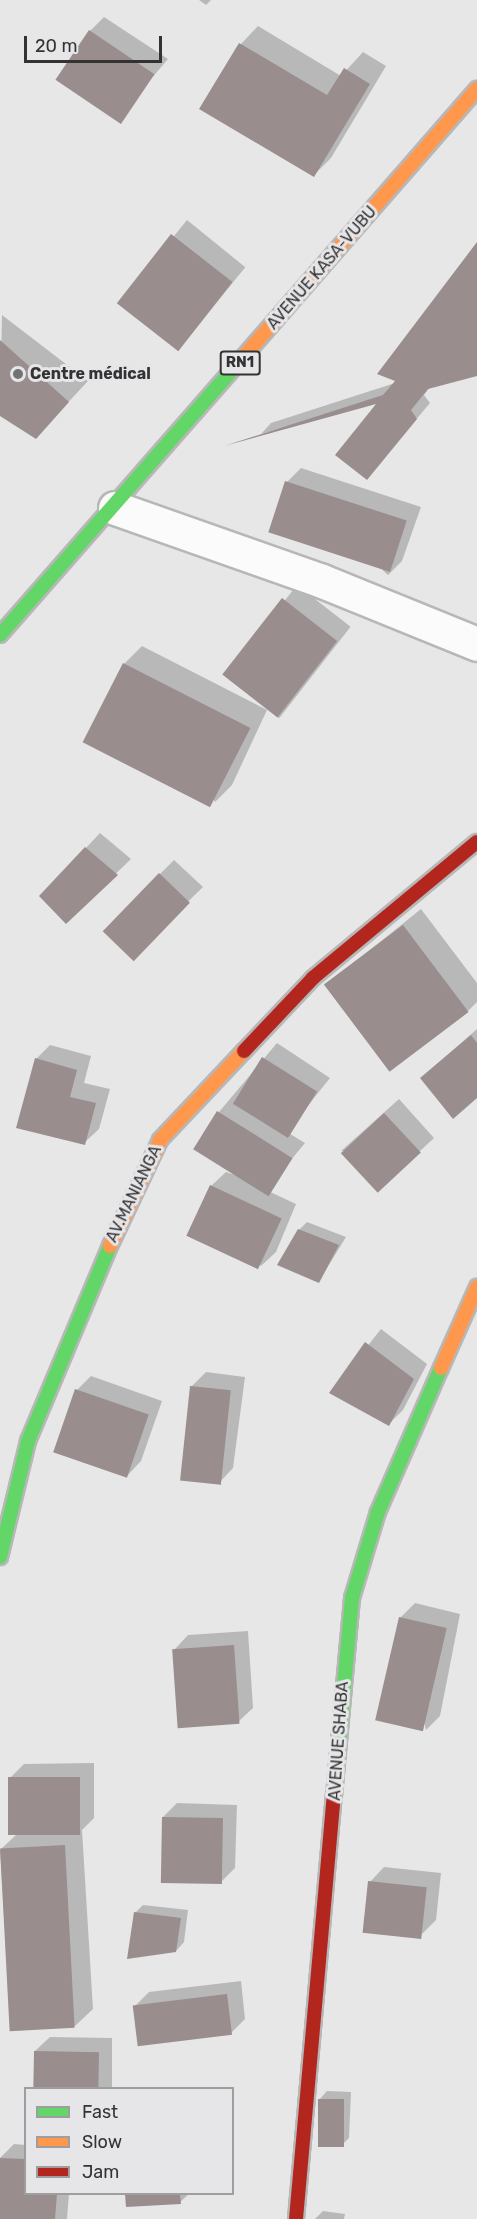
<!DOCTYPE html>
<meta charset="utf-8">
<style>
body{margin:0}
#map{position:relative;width:477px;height:2219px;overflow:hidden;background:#e7e7e8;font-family:Rubik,sans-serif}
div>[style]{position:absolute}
.shadow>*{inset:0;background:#0003;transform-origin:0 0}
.building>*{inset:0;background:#998d8d;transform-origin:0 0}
.roads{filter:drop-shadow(2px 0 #b7b7b8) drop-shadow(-2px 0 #b7b7b8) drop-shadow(0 2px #b7b7b8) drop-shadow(0 -2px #b7b7b8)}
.street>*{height:33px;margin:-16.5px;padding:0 16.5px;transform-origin:16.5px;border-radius:16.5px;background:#fbfbfc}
.fast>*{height:14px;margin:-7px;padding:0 7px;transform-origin:7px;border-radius:7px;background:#63d668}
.slow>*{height:14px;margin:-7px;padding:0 7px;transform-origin:7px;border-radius:7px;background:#ff974d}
.jam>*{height:14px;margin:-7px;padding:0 7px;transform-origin:7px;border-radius:7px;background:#b3261e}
.dots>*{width:16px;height:16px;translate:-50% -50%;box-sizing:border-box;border:3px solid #e6e6e9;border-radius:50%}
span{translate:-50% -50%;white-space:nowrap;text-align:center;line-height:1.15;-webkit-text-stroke:6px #e6e6e9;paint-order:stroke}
.shield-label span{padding:2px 4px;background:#e6e6e9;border:2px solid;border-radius:4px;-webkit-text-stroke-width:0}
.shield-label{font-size:15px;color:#333334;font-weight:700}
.street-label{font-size:16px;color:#333334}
.poi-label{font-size:16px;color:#333334;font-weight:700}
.left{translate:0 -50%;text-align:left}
.legend{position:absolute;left:24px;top:2087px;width:210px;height:108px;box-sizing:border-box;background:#e6e6e9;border:2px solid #9e9ea1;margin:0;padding:8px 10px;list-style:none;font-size:18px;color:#333334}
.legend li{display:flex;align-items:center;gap:12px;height:30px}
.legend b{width:30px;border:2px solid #9e9ea1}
.scale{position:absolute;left:24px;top:36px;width:138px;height:27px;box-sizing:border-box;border:3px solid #333334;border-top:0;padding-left:8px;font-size:18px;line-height:21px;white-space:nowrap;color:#333334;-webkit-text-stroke:4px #e6e6e9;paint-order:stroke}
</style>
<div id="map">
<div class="shadow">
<i style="clip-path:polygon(199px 0,211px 0,206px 5px)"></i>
<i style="clip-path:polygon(104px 17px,168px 59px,127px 107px,90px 31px)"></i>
<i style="clip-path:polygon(258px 26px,341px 76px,363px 52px,386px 66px,331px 158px,314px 175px,201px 109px,241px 44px)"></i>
<i style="left:187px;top:220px;width:75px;height:107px;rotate:39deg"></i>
<i style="clip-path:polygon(477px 244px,477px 374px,430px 387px,424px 395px,430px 403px,367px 478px,381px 401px,261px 434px,271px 423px,395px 383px)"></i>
<i style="clip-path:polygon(2px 315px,88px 381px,36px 437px,0 414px)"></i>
<i style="clip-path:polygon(301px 468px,421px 507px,402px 561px,388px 575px,287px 482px)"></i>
<i style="left:297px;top:585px;width:68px;height:116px;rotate:38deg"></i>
<i style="clip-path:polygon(142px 646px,267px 710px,232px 785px,215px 802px,124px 664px)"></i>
<i style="clip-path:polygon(100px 833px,131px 859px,66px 922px,41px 896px)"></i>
<i style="clip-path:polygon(174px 860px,203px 887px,133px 955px,160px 874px)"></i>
<i style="clip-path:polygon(421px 909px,477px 983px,477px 1002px,468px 1011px,345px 970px)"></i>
<i style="clip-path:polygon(477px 1029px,477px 1096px,422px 1078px,437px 1064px)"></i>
<i style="clip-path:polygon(277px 1043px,330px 1078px,287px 1132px,305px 1143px,266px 1190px,296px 1204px,276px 1252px,261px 1266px,211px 1186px,226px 1172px,244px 1178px,219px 1112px)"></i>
<i style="clip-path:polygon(50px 1045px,91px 1056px,84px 1083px,110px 1089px,99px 1129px,84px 1143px,36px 1059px)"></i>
<i style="clip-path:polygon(399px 1099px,434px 1138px,419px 1152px,341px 1151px)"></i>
<i style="clip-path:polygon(307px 1222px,346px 1237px,319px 1281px,299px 1230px)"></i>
<i style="clip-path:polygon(381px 1329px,427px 1364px,403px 1410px,389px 1424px,331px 1392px)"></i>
<i style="clip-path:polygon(206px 1372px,245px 1377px,233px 1468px,219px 1483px,192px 1386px)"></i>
<i style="clip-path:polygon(91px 1376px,162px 1401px,141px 1461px,127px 1476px,77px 1390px)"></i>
<i style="clip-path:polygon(415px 1603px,460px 1614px,440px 1716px,426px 1730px,400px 1618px)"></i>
<i style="clip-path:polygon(248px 1631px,253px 1708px,238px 1722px,174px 1650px,188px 1635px)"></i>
<i style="clip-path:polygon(94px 1763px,94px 1818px,82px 1830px,93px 2009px,75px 2026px,11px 2030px,0 1850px,17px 1834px,10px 1778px,24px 1764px)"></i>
<i style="clip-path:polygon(177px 1803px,237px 1805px,235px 1868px,220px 1883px,163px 1817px)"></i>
<i style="clip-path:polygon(384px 1867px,441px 1873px,436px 1920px,422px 1934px,370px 1882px)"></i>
<i style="clip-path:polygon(143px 1905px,188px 1910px,184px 1942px,176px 1951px,135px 1913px)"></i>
<i style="clip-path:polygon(241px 1981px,245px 2019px,231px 2033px,135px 2006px,149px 1992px)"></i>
<i style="clip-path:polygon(50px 2037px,112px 2038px,112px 2088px,35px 2088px,35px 2051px)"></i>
<i style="clip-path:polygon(327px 2091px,351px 2092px,349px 2138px,341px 2146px,319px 2100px)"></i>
<i style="clip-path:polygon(14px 2144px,26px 2145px,26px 2194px,69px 2194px,67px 2219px,0 2219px,0 2158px)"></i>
<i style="clip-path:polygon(127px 2194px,189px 2194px,180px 2202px,127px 2205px)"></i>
<i style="clip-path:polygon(323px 2211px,345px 2214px,344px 2219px,315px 2219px)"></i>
</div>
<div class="building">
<i style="left:89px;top:30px;width:79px;height:60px;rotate:34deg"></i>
<i style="clip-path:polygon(239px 43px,327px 95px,344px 68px,370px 84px,314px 177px,199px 109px)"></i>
<i style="left:171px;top:234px;width:78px;height:88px;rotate:38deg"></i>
<i style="clip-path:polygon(477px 242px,477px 376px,428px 389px,411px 410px,417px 419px,367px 480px,335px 455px,376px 404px,224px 446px,383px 395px,395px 381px,377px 374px)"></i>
<i style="clip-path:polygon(0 340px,69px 402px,36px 439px,0 416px)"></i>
<i style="left:285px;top:481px;width:128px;height:54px;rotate:18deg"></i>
<i style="left:282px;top:598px;width:70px;height:97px;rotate:38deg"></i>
<i style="left:123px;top:663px;width:143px;height:89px;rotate:27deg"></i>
<i style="clip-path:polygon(85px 847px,118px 875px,66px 924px,39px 896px)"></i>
<i style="left:159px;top:873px;width:43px;height:81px;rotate:44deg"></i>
<i style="left:403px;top:925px;width:109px;height:99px;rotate:53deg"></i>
<i style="clip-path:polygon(471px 1035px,477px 1043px,477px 1098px,453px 1119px,420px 1078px)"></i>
<i style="left:262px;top:1057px;width:65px;height:55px;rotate:32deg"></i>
<i style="clip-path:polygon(35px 1058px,77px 1070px,70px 1097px,96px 1103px,85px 1145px,16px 1128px)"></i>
<i style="left:217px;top:1111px;width:89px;height:45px;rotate:32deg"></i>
<i style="left:384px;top:1113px;width:54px;height:59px;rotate:47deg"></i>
<i style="left:210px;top:1185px;width:79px;height:56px;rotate:25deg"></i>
<i style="clip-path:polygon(298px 1229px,339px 1245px,319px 1283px,277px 1265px)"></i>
<i style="clip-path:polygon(365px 1342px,414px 1379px,389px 1426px,329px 1393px)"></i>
<i style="left:190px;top:1386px;width:41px;height:95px;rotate:6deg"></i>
<i style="left:75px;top:1389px;width:78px;height:67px;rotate:19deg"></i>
<i style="left:399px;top:1617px;width:49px;height:106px;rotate:13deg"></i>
<i style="left:234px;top:1645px;width:79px;height:62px;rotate:86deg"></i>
<i style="left:8px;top:1777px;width:72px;height:58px"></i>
<i style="left:162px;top:1817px;width:61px;height:66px;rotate:1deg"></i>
<i style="left:65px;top:1845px;width:183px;height:65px;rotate:87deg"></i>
<i style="left:368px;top:1881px;width:59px;height:52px;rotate:6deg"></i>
<i style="clip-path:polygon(134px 1912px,181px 1918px,176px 1952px,127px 1959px)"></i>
<i style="left:227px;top:1994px;width:41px;height:95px;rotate:83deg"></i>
<i style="left:34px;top:2051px;width:65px;height:37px;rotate:1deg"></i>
<i style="left:318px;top:2099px;width:26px;height:48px"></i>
<i style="clip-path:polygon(0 2158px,26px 2159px,26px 2194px,57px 2194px,55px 2219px,0 2219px)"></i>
<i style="clip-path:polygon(125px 2194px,180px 2194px,181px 2204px,126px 2207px)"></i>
</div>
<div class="roads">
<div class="street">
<i style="left:115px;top:508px;width:219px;rotate:19.4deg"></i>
<i style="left:322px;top:581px;width:167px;rotate:22.1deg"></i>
</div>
<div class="fast">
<i style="left:0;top:635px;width:361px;rotate:-48.8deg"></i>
<i style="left:0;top:1557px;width:119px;rotate:-76.4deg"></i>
<i style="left:28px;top:1441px;width:212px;rotate:-67.2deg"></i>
<i style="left:334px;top:1796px;width:199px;rotate:-84.8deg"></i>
<i style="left:352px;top:1598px;width:90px;rotate:-73.2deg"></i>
<i style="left:378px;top:1512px;width:157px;rotate:-66.4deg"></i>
</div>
<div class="slow">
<i style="left:238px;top:363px;width:364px;rotate:-48.9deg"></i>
<i style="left:110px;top:1246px;width:117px;rotate:-64.7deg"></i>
<i style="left:160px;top:1140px;width:122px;rotate:-46.7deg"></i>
<i style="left:441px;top:1368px;width:89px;rotate:-66deg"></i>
</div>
<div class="jam">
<i style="left:244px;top:1051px;width:100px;rotate:-46.6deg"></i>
<i style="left:313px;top:978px;width:213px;rotate:-39.7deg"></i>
<i style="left:296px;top:2219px;width:425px;rotate:-84.9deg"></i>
</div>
</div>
<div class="dots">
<i style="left:18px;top:374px;background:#727273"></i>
</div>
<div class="shield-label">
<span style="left:240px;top:363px">RN1</span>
</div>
<div class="street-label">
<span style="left:322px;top:268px;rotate:-49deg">AVENUE KASA-VUBU</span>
<span style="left:134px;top:1194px;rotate:-64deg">AV.MANIANGA</span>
<span style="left:339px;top:1741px;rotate:-86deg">AVENUE SHABA</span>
</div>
<div class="poi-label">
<span class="left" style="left:30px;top:374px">Centre médical</span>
</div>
<ul class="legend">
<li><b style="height:8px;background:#63d668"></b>Fast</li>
<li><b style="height:8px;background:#ff974d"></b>Slow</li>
<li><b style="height:8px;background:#b3261e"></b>Jam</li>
</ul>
<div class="scale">20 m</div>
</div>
